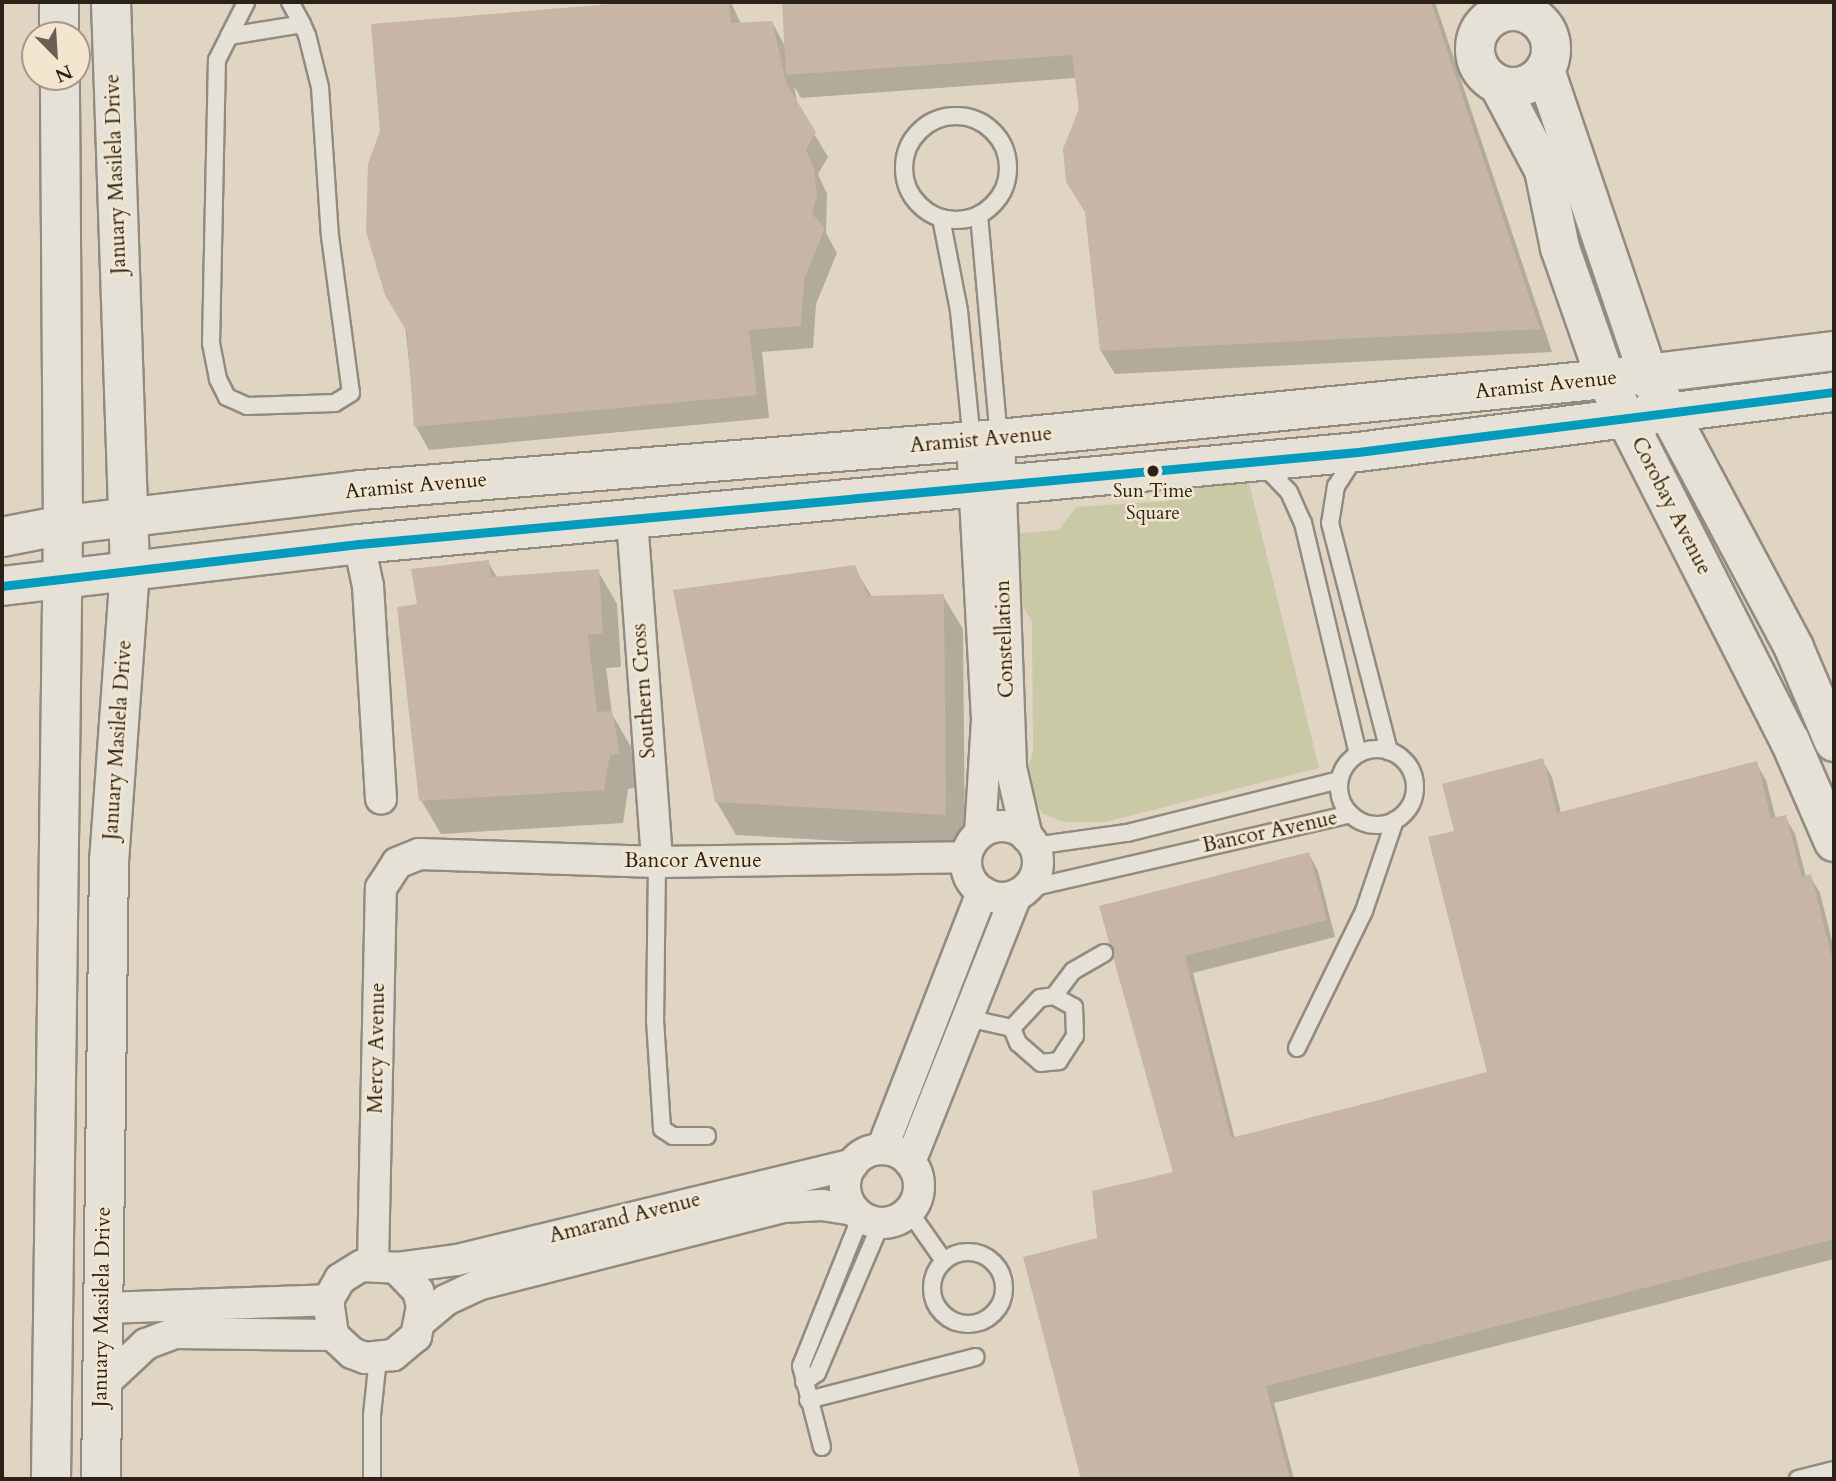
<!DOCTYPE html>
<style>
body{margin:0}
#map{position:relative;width:1836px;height:1481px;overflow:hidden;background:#dfd5c2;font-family:Cardo,serif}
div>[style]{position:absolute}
.green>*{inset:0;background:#c9c9a5}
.shadow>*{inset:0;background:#0003}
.building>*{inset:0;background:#c7b6a6}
.roads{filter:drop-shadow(2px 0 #928b7f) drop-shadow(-2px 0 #928b7f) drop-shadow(0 2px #928b7f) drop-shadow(0 -2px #928b7f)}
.lane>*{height:16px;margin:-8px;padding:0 8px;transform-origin:8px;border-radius:8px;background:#e6e1d7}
.lane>.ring{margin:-8px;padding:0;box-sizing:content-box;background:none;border:16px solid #e6e1d7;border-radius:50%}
.street>*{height:30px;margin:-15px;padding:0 15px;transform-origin:15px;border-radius:15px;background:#e6e1d7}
.street>.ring{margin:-15px;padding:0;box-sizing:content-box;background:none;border:30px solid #e6e1d7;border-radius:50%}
.secondary>*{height:38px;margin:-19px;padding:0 19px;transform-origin:19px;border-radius:19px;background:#e6e1d7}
.secondary>.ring{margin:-19px;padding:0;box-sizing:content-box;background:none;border:38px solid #e6e1d7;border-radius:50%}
.bus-1>*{height:9px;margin:-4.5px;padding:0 4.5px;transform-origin:4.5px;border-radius:4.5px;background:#049cbc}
.dots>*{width:19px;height:19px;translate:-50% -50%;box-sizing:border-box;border:4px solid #f3e6cf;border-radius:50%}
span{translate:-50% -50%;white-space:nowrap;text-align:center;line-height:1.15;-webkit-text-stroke:5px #f3e6cf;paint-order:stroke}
.bus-label{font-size:19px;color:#2b231a}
.street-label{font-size:21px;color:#2b231a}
.frame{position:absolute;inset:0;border:4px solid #2b231a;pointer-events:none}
.north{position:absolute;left:21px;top:21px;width:70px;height:70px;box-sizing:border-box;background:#f3e6cf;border:2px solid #a39887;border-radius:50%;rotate:156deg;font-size:19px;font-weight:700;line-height:28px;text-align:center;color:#2b231a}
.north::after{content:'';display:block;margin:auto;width:24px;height:32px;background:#6a6155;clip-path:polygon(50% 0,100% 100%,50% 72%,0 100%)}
</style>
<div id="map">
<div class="green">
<i style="clip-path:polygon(1249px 483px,1319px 768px,1105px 822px,1064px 822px,1043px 814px,1028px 790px,1032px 778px,1027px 769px,1033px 752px,1032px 622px,1017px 595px,1020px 533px,1059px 530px,1076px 507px,1167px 501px,1192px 485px)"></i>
</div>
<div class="shadow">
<i style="clip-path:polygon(656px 2px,731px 2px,741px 24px,772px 22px,786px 48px,783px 2px,1435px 2px,1552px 352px,1115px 374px,1101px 351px,1076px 78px,801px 98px,794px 86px,798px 107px,828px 157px,818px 174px,827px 194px,826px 233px,837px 253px,816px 304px,813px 348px,762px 352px,769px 418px,429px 450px,416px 427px,373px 26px)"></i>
<i style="clip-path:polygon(488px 562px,498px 579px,598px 571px,617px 604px,621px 667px,606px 668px,612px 714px,631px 747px,638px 787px,628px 789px,623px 823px,441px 834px,421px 800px,419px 606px)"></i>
<i style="clip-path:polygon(854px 567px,872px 597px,943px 596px,963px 629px,965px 848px,736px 835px,716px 801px)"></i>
<i style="clip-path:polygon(1542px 760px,1552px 777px,1561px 813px,1756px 763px,1766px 780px,1776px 819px,1785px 817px,1795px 834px,1806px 877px,1810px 876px,1820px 893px,1834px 949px,1834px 1259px,1274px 1403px,1294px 1479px,1082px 1479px,1026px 1258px,1099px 1239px,1176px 1173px,1101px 907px,1309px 854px,1318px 871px,1335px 937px,1193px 973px,1235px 1139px,1489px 1073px,1457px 832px)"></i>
</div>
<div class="building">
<i style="clip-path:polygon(635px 2px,729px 2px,731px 23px,772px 21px,787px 85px,816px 132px,806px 149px,814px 170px,817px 196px,812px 214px,825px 228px,804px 280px,801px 326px,749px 330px,757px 395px,414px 427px,407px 332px,385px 295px,366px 232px,368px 164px,380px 131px,371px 24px)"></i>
<i style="clip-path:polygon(782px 2px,1431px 2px,1540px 329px,1100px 351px,1085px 212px,1066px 182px,1063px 149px,1079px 109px,1072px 55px,786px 75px)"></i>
<i style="clip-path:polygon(489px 560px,491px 577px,599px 569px,603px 633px,588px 635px,597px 712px,612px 711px,620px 754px,610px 755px,604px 790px,419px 801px,397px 607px,417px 604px,411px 569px)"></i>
<i style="clip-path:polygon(855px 565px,868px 596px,944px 594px,946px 815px,715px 802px,673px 590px)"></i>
<i style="clip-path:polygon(1543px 758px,1557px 813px,1757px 761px,1771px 818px,1786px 815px,1802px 877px,1811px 874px,1834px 965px,1834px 1239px,1266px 1386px,1290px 1479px,1081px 1479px,1023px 1257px,1097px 1238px,1092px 1191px,1173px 1172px,1099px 906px,1309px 852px,1327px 920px,1185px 956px,1231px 1138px,1487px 1072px,1428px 837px,1454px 831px,1442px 784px)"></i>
</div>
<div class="roads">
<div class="lane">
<i style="left:290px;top:2px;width:25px;rotate:61deg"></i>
<i style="left:302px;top:24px;width:12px;rotate:66deg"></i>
<i style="left:307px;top:35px;width:54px;rotate:76deg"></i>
<i style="left:320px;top:87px;width:149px;rotate:86.2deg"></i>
<i style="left:330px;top:236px;width:158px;rotate:82.4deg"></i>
<i style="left:351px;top:393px;width:19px;rotate:148deg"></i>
<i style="left:335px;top:403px;width:88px;rotate:178deg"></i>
<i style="left:247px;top:406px;width:22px;rotate:-156deg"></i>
<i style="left:227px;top:397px;width:20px;rotate:-117deg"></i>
<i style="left:218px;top:379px;width:36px;rotate:-101deg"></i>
<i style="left:211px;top:344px;width:284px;rotate:-88.8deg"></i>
<i style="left:217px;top:60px;width:27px;rotate:-63deg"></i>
<i style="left:229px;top:36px;width:74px;rotate:-9.3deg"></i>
<i style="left:229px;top:36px;width:38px;rotate:-63deg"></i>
<i class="ring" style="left:904px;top:116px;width:88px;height:88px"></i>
<i style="left:979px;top:215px;width:225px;rotate:84.9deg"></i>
<i style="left:941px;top:218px;width:95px;rotate:79deg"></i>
<i style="left:959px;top:311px;width:132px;rotate:84.3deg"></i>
<i style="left:1355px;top:457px;width:35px;rotate:123deg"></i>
<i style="left:1336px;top:486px;width:37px;rotate:99deg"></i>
<i style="left:1330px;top:523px;width:236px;rotate:75.5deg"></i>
<i style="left:1263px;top:465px;width:37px;rotate:46deg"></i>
<i style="left:1289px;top:492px;width:34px;rotate:66deg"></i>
<i style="left:1303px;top:523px;width:237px;rotate:76.6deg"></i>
<i class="ring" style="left:1339px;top:749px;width:60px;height:60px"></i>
<i style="left:1034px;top:846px;width:94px;rotate:-8deg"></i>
<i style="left:1127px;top:833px;width:219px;rotate:-14deg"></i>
<i style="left:657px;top:862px;width:158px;rotate:90.7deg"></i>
<i style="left:655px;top:1020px;width:109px;rotate:86.3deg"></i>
<i style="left:662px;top:1129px;width:13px;rotate:32deg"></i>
<i style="left:673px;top:1136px;width:34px"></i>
<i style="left:1026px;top:889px;width:333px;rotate:-13deg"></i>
<i style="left:1054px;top:996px;width:23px;rotate:29deg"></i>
<i style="left:1074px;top:1007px;width:29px;rotate:88deg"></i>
<i style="left:1075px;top:1036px;width:30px;rotate:123deg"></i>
<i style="left:1059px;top:1061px;width:18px;rotate:174deg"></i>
<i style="left:1041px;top:1063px;width:30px;rotate:-139deg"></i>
<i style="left:1018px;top:1043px;width:16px;rotate:-112deg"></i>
<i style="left:1012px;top:1028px;width:41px;rotate:-47deg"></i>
<i style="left:1040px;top:998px;width:14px;rotate:-8deg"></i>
<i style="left:1054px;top:996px;width:31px;rotate:-53deg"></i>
<i style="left:1073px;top:971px;width:36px;rotate:-30deg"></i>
<i style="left:967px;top:1018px;width:46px;rotate:12.5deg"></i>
<i style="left:1297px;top:1048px;width:153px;rotate:-63.9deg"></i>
<i style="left:1364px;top:911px;width:96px;rotate:-71.2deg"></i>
<i style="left:909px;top:1211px;width:61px;rotate:55deg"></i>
<i class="ring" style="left:932px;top:1252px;width:56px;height:56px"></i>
<i style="left:804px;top:1382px;width:16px;rotate:-35deg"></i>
<i style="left:817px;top:1373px;width:163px;rotate:-66.9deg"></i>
<i style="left:808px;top:1400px;width:173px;rotate:-14.4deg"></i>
<i style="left:822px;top:1447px;width:84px;rotate:-104.5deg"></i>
<i style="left:801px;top:1366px;width:162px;rotate:-68.2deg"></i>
<i style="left:372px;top:1479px;width:64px;rotate:-90deg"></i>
<i style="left:372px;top:1415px;width:57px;rotate:-84deg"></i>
<i style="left:1798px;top:1479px;width:37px;rotate:-14deg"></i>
</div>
<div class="street">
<i style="left:999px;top:439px;width:329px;rotate:87.9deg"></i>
<i style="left:1011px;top:768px;width:71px;rotate:76.9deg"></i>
<i style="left:972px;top:442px;width:278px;rotate:86.9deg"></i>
<i style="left:987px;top:720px;width:113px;rotate:93.5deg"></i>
<i style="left:632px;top:519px;width:344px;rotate:85.8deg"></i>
<i style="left:359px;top:544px;width:43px;rotate:77.9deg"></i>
<i style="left:368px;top:586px;width:213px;rotate:86.5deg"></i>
<i class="ring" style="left:966px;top:826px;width:42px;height:42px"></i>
<i style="left:882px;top:1149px;width:276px;rotate:-68.7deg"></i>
<i class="ring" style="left:845px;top:1149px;width:44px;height:44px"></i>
<i style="left:910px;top:1162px;width:287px;rotate:-68.3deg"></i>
<i style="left:373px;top:1264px;width:376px;rotate:-88.8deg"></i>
<i style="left:381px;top:888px;width:30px;rotate:-57deg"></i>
<i style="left:397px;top:863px;width:24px;rotate:-22deg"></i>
<i style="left:419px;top:854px;width:238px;rotate:1.9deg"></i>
<i style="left:657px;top:862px;width:309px;rotate:-0.9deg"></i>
<i style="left:396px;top:1268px;width:32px;rotate:46deg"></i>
<i style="left:418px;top:1291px;width:16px;rotate:75deg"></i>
<i style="left:422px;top:1306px;width:31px;rotate:101deg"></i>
<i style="left:416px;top:1336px;width:30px;rotate:140deg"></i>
<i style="left:393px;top:1355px;width:28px;rotate:174deg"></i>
<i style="left:365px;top:1358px;width:14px;rotate:-159deg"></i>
<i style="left:352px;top:1353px;width:26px;rotate:-137deg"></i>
<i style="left:333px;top:1335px;width:35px;rotate:-98deg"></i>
<i style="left:328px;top:1300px;width:24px;rotate:-60deg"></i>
<i style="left:340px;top:1279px;width:25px;rotate:-32deg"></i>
<i style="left:361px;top:1266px;width:35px;rotate:3deg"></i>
<i style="left:396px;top:1268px;width:62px;rotate:-7.5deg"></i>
<i style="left:457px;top:1260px;width:407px;rotate:-13.6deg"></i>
<i style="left:104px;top:1308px;width:224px;rotate:-2deg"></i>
<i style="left:421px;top:1321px;width:33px;rotate:-40deg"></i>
<i style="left:446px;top:1300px;width:38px;rotate:-25deg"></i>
<i style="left:481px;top:1284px;width:312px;rotate:-14.3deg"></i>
<i style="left:783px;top:1207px;width:39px;rotate:-3deg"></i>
<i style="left:822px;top:1205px;width:32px;rotate:9deg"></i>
<i style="left:100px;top:1387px;width:63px;rotate:-43.1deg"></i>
<i style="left:146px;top:1344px;width:31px;rotate:-21deg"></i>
<i style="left:175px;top:1333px;width:158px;rotate:0.7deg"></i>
</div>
<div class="secondary">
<i style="left:59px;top:2px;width:33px;rotate:90deg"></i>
<i class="ring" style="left:1475px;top:11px;width:38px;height:38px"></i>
<i style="left:1545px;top:70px;width:321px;rotate:71.3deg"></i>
<i style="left:1648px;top:374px;width:310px;rotate:61.9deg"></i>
<i style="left:1794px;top:648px;width:102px;rotate:66.9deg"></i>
<i style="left:1499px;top:85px;width:96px;rotate:62.1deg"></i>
<i style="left:1544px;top:170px;width:80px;rotate:78.4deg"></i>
<i style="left:1560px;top:248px;width:139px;rotate:70.7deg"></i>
<i style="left:1606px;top:379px;width:406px;rotate:63.1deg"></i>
<i style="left:1790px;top:741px;width:110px;rotate:66.5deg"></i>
<i style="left:2px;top:537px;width:62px;rotate:-11.1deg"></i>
<i style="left:63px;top:525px;width:300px;rotate:-6.7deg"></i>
<i style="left:361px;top:490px;width:640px;rotate:-4.57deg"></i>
<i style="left:999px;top:439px;width:610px;rotate:-5.65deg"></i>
<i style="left:1606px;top:379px;width:230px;rotate:-7deg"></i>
<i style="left:2px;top:586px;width:359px;rotate:-6.7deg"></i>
<i style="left:359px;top:544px;width:1003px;rotate:-5.26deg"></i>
<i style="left:1358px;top:452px;width:480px;rotate:-7.2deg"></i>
<i style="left:51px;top:1479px;width:954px;rotate:-89.28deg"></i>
<i style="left:63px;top:525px;width:448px;rotate:-90.4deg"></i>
<i style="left:101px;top:1479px;width:617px;rotate:-89.26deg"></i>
<i style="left:109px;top:862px;width:294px;rotate:-85.9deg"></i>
<i style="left:130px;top:569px;width:567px;rotate:-91.92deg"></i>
</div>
</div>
<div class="bus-1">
<i style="left:2px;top:586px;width:359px;rotate:-6.7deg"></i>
<i style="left:359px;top:544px;width:1003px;rotate:-5.26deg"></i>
<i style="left:1358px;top:452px;width:480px;rotate:-7.2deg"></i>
</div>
<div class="dots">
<i style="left:1153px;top:471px;background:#2b231a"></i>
</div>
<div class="bus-label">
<span style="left:1153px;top:503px">Sun Time<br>Square</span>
</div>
<div class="street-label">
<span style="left:116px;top:174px;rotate:-92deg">January Masilela Drive</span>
<span style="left:1546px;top:385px;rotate:-6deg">Aramist Avenue</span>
<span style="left:981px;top:440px;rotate:-5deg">Aramist Avenue</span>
<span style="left:416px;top:486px;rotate:-5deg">Aramist Avenue</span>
<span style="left:1671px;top:506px;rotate:63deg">Corobay Avenue</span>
<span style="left:1005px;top:639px;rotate:-92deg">Constellation</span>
<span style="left:644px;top:691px;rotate:-94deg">Southern Cross</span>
<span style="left:118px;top:740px;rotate:-86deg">January Masilela Drive</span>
<span style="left:1270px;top:832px;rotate:-12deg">Bancor Avenue</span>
<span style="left:693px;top:861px">Bancor Avenue</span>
<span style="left:377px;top:1048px;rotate:-89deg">Mercy Avenue</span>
<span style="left:625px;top:1218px;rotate:-14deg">Amarand Avenue</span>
<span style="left:102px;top:1307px;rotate:-89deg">January Masilela Drive</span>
</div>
<div class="frame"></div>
<div class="north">N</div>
</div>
